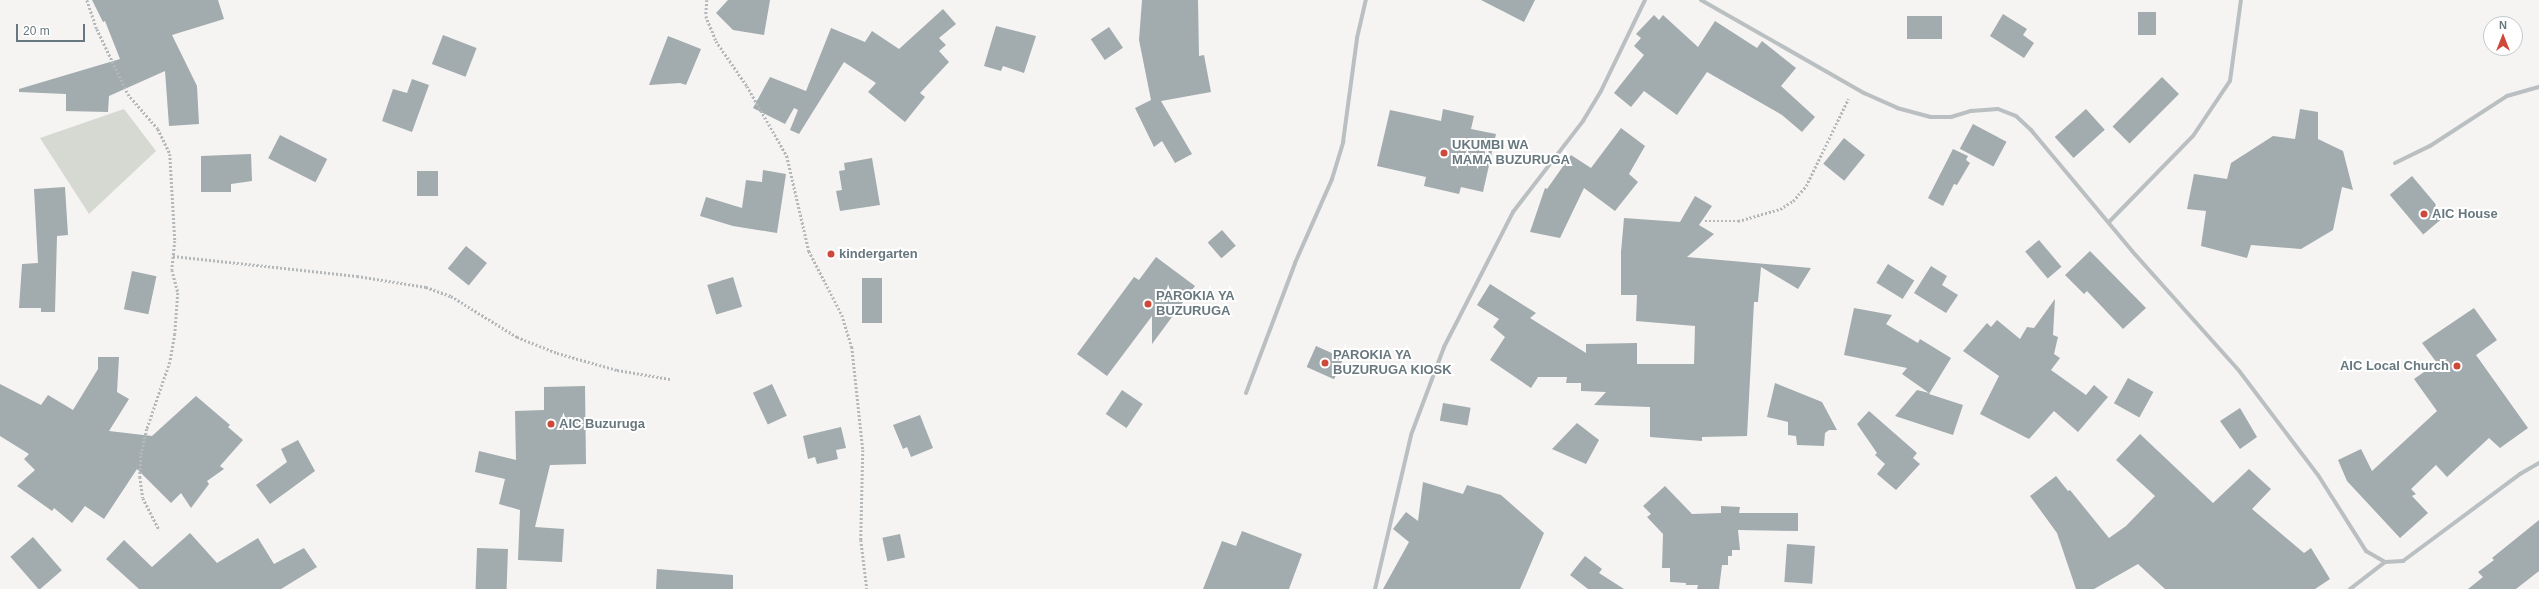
<!DOCTYPE html>
<style>
body{margin:0}
#map{position:relative;width:2539px;height:589px;overflow:hidden;background:#f5f4f2;font-family:Arial,sans-serif}
div>[style]{position:absolute}
.green>*{inset:0;background:#d5d9d1}
.building>*{inset:0;background:#a2abae;transform-origin:0 0}
.path>*{height:2.5px;margin-top:-1.25px;transform-origin:0;background:repeating-linear-gradient(90deg,#b4b8ba 0 2px,transparent 0 4px)}
.minor>*{height:4px;margin:-2px;padding:0 2px;transform-origin:2px;border-radius:2px;background:#babfc1}
.dots>*{width:11px;height:11px;translate:-50% -50%;box-sizing:border-box;border:2px solid #fff;border-radius:50%}
span{translate:-50% -50%;white-space:nowrap;text-align:center;line-height:1.15;-webkit-text-stroke:4px #fff;paint-order:stroke}
.poi-label{font-size:13px;color:#68787f;font-weight:700}
.left{translate:0 -50%;text-align:left}
.right{translate:-100% -50%;text-align:right}
.north{position:absolute;left:2483px;top:16px;width:40px;height:40px;box-sizing:border-box;background:#fff;border:1px solid #c3c9cc;border-radius:50%;rotate:0deg;font-size:11px;font-weight:700;line-height:16px;text-align:center;color:#68787f}
.north::after{content:'';display:block;margin:auto;width:14px;height:18px;background:#cd493a;clip-path:polygon(50% 0,100% 100%,50% 72%,0 100%)}
.scale{position:absolute;left:16px;top:24px;width:69px;height:18px;box-sizing:border-box;border:2px solid #68787f;border-top:0;padding-left:5px;font-size:12px;line-height:14px;white-space:nowrap;color:#68787f;-webkit-text-stroke:3px #fff;paint-order:stroke}
</style>
<div id="map">
<div class="green">
<i style="clip-path:polygon(124px 109px,156px 151px,89px 214px,40px 138px)"></i>
</div>
<div class="building">
<i style="clip-path:polygon(92px 0,218px 0,224px 19px,172px 35px,197px 86px,199px 124px,169px 126px,165px 71px,109px 96px,108px 112px,66px 111px,66px 94px,19px 92px,19px 89px,120px 59px,105px 21px,103px 22px)"></i>
<i style="clip-path:polygon(728px 0,770px 0,764px 35px,733px 30px,716px 13px)"></i>
<i style="clip-path:polygon(1142px 0,1198px 0,1199px 56px,1204px 55px,1211px 92px,1161px 101px,1192px 154px,1175px 163px,1162px 141px,1154px 147px,1135px 108px,1151px 100px,1139px 40px)"></i>
<i style="clip-path:polygon(1481px 0,1535px 0,1524px 22px)"></i>
<i style="clip-path:polygon(943px 9px,956px 24px,939px 38px,946px 45px,939px 51px,949px 62px,920px 93px,925px 97px,905px 122px,868px 92px,876px 83px,844px 62px,799px 134px,790px 130px,798px 110px,794px 108px,785px 124px,753px 108px,770px 77px,806px 91px,831px 28px,865px 42px,872px 31px,899px 49px)"></i>
<i style="left:2138px;top:12px;width:18px;height:23px"></i>
<i style="clip-path:polygon(2003px 14px,2027px 29px,2023px 35px,2034px 43px,2024px 58px,1990px 36px)"></i>
<i style="clip-path:polygon(1654px 15px,1659px 20px,1663px 15px,1698px 47px,1715px 21px,1757px 48px,1762px 41px,1796px 68px,1781px 86px,1815px 117px,1802px 132px,1782px 115px,1707px 72px,1677px 115px,1644px 91px,1631px 107px,1614px 93px,1644px 55px,1634px 46px,1641px 38px,1636px 34px)"></i>
<i style="left:1907px;top:16px;width:35px;height:23px"></i>
<i style="clip-path:polygon(996px 26px,1036px 36px,1024px 73px,1003px 66px,1001px 71px,984px 66px)"></i>
<i style="left:1109px;top:27px;width:25px;height:22px;rotate:56deg"></i>
<i style="left:443px;top:35px;width:36px;height:31px;rotate:21deg"></i>
<i style="clip-path:polygon(668px 36px,701px 49px,686px 85px,680px 83px,649px 85px)"></i>
<i style="left:2162px;top:77px;width:24px;height:70px;rotate:45deg"></i>
<i style="clip-path:polygon(412px 79px,429px 85px,412px 132px,382px 121px,393px 89px,407px 93px)"></i>
<i style="clip-path:polygon(1443px 109px,1474px 116px,1471px 129px,1496px 134px,1483px 192px,1461px 187px,1459px 194px,1424px 186px,1426px 177px,1377px 166px,1390px 110px,1441px 121px)"></i>
<i style="left:2086px;top:109px;width:28px;height:42px;rotate:48deg"></i>
<i style="clip-path:polygon(2300px 109px,2318px 112px,2318px 139px,2343px 151px,2353px 190px,2342px 187px,2333px 230px,2301px 249px,2251px 245px,2247px 258px,2201px 246px,2206px 211px,2187px 209px,2194px 174px,2227px 179px,2231px 163px,2273px 136px,2295px 139px)"></i>
<i style="left:1973px;top:124px;width:38px;height:28px;rotate:28deg"></i>
<i style="clip-path:polygon(1621px 128px,1645px 146px,1629px 174px,1638px 182px,1615px 211px,1584px 188px,1560px 238px,1530px 232px,1545px 188px,1547px 189px,1571px 155px,1591px 168px)"></i>
<i style="left:280px;top:135px;width:53px;height:26px;rotate:27deg"></i>
<i style="left:1844px;top:138px;width:27px;height:33px;rotate:39deg"></i>
<i style="clip-path:polygon(1953px 149px,1968px 156px,1966px 160px,1970px 163px,1957px 185px,1954px 184px,1943px 206px,1928px 198px)"></i>
<i style="clip-path:polygon(251px 154px,252px 181px,231px 184px,231px 192px,201px 192px,201px 156px)"></i>
<i style="clip-path:polygon(872px 158px,880px 205px,840px 211px,836px 191px,842px 190px,839px 171px,845px 170px,844px 163px)"></i>
<i style="clip-path:polygon(763px 170px,786px 174px,777px 233px,733px 226px,700px 216px,706px 197px,742px 208px,746px 180px,762px 182px)"></i>
<i style="left:417px;top:171px;width:21px;height:25px"></i>
<i style="left:2412px;top:176px;width:52px;height:29px;rotate:50deg"></i>
<i style="clip-path:polygon(65px 187px,68px 235px,57px 236px,55px 312px,41px 312px,41px 308px,19px 308px,22px 264px,38px 263px,34px 189px)"></i>
<i style="clip-path:polygon(1695px 196px,1712px 206px,1699px 225px,1714px 234px,1687px 257px,1811px 268px,1798px 289px,1761px 267px,1758px 302px,1754px 302px,1747px 436px,1702px 437px,1702px 441px,1650px 437px,1650px 407px,1594px 405px,1606px 392px,1581px 391px,1581px 383px,1566px 383px,1567px 377px,1538px 377px,1531px 388px,1490px 360px,1505px 337px,1493px 327px,1499px 319px,1477px 305px,1490px 284px,1536px 313px,1530px 318px,1586px 353px,1586px 344px,1637px 343px,1637px 364px,1694px 364px,1695px 326px,1636px 321px,1637px 295px,1621px 295px,1621px 252px,1624px 218px,1680px 222px)"></i>
<i style="left:1222px;top:230px;width:21px;height:19px;rotate:49deg"></i>
<i style="left:2039px;top:240px;width:35px;height:18px;rotate:50deg"></i>
<i style="left:466px;top:246px;width:27px;height:29px;rotate:39deg"></i>
<i style="clip-path:polygon(2090px 251px,2146px 308px,2123px 329px,2087px 291px,2084px 294px,2065px 275px)"></i>
<i style="clip-path:polygon(1156px 257px,1195px 286px,1152px 344px,1152px 316px,1107px 376px,1077px 354px,1134px 277px,1139px 280px)"></i>
<i style="left:1888px;top:264px;width:31px;height:22px;rotate:32deg"></i>
<i style="clip-path:polygon(1931px 266px,1947px 276px,1942px 285px,1958px 295px,1946px 313px,1914px 293px)"></i>
<i style="left:132px;top:271px;width:25px;height:39px;rotate:12deg"></i>
<i style="left:733px;top:277px;width:31px;height:27px;rotate:73deg"></i>
<i style="left:862px;top:278px;width:20px;height:45px"></i>
<i style="clip-path:polygon(2055px 299px,2053px 335px,2058px 337px,2054px 354px,2060px 358px,2051px 370px,2086px 395px,2094px 385px,2108px 397px,2078px 432px,2054px 411px,2029px 439px,1980px 414px,1999px 376px,1963px 351px,1987px 323px,1991px 327px,1997px 320px,2020px 339px,2027px 327px,2034px 328px)"></i>
<i style="clip-path:polygon(1854px 308px,1892px 315px,1886px 324px,1918px 343px,1920px 339px,1951px 358px,1929px 394px,1963px 405px,1953px 435px,1895px 416px,1917px 390px,1929px 393px,1902px 374px,1907px 368px,1844px 355px)"></i>
<i style="clip-path:polygon(2474px 308px,2497px 340px,2476px 355px,2528px 428px,2500px 448px,2489px 438px,2447px 477px,2436px 465px,2411px 489px,2416px 494px,2412px 496px,2428px 513px,2400px 538px,2347px 481px,2338px 460px,2361px 449px,2372px 471px,2437px 411px,2414px 379px,2437px 363px,2422px 343px)"></i>
<i style="left:1316px;top:346px;width:30px;height:23px;rotate:24deg"></i>
<i style="clip-path:polygon(98px 357px,119px 357px,117px 392px,129px 399px,109px 431px,152px 436px,196px 396px,230px 425px,228px 427px,243px 440px,220px 466px,224px 469px,207px 481px,209px 484px,191px 508px,181px 493px,171px 503px,137px 469px,104px 519px,85px 506px,72px 523px,54px 508px,52px 511px,17px 486px,35px 470px,24px 459px,29px 454px,0 436px,0 384px,41px 405px,48px 395px,73px 410px,98px 369px)"></i>
<i style="left:2128px;top:378px;width:29px;height:29px;rotate:29deg"></i>
<i style="clip-path:polygon(1775px 383px,1822px 402px,1837px 430px,1829px 430px,1825px 433px,1824px 446px,1797px 445px,1796px 436px,1788px 435px,1788px 422px,1767px 417px)"></i>
<i style="left:772px;top:384px;width:35px;height:21px;rotate:65deg"></i>
<i style="clip-path:polygon(585px 386px,586px 464px,550px 465px,535px 527px,564px 529px,562px 562px,518px 560px,520px 510px,499px 504px,505px 479px,475px 472px,479px 451px,516px 460px,515px 411px,544px 410px,544px 387px)"></i>
<i style="left:1122px;top:390px;width:25px;height:29px;rotate:34deg"></i>
<i style="left:1443px;top:403px;width:28px;height:18px;rotate:10deg"></i>
<i style="clip-path:polygon(2240px 408px,2257px 437px,2240px 449px,2220px 421px)"></i>
<i style="clip-path:polygon(1869px 411px,1917px 453px,1913px 458px,1920px 464px,1896px 490px,1877px 474px,1885px 464px,1875px 455px,1877px 453px,1857px 424px)"></i>
<i style="clip-path:polygon(920px 415px,933px 448px,911px 457px,907px 447px,903px 449px,893px 425px)"></i>
<i style="clip-path:polygon(1577px 423px,1599px 440px,1586px 464px,1552px 449px)"></i>
<i style="clip-path:polygon(841px 427px,846px 448px,836px 450px,838px 459px,817px 464px,815px 457px,808px 459px,803px 436px)"></i>
<i style="clip-path:polygon(2140px 434px,2213px 503px,2249px 469px,2271px 489px,2252px 509px,2304px 553px,2311px 548px,2330px 579px,2315px 589px,2165px 589px,2138px 564px,2094px 589px,2076px 589px,2057px 533px,2030px 496px,2056px 476px,2068px 491px,2070px 490px,2109px 538px,2126px 526px,2155px 496px,2116px 460px)"></i>
<i style="clip-path:polygon(298px 440px,315px 471px,270px 504px,256px 485px,287px 462px,281px 449px)"></i>
<i style="clip-path:polygon(1423px 482px,1463px 494px,1467px 485px,1501px 495px,1544px 533px,1520px 589px,1383px 589px,1409px 542px,1393px 529px,1406px 512px,1418px 521px)"></i>
<i style="clip-path:polygon(1665px 486px,1692px 514px,1721px 513px,1721px 506px,1740px 507px,1739px 513px,1798px 513px,1798px 531px,1738px 530px,1740px 550px,1732px 550px,1732px 556px,1728px 556px,1728px 565px,1722px 565px,1719px 589px,1697px 589px,1698px 585px,1686px 585px,1686px 583px,1670px 582px,1670px 568px,1662px 568px,1663px 534px,1647px 517px,1651px 514px,1643px 506px)"></i>
<i style="clip-path:polygon(2539px 520px,2539px 571px,2516px 589px,2468px 589px,2483px 577px,2478px 572px,2494px 560px,2492px 558px)"></i>
<i style="clip-path:polygon(1242px 531px,1302px 554px,1289px 589px,1203px 589px,1222px 541px,1236px 546px)"></i>
<i style="clip-path:polygon(190px 533px,217px 563px,258px 538px,274px 564px,304px 548px,317px 567px,281px 589px,139px 589px,106px 559px,124px 540px,152px 567px)"></i>
<i style="left:900px;top:534px;width:24px;height:18px;rotate:78deg"></i>
<i style="left:33px;top:537px;width:44px;height:30px;rotate:49deg"></i>
<i style="left:1787px;top:544px;width:28px;height:38px;rotate:4deg"></i>
<i style="left:477px;top:548px;width:31px;height:41px;rotate:2deg"></i>
<i style="clip-path:polygon(1585px 556px,1602px 569px,1599px 573px,1624px 589px,1588px 589px,1570px 575px)"></i>
<i style="clip-path:polygon(657px 569px,733px 575px,733px 589px,656px 589px)"></i>
</div>
<div class="path">
<i style="left:87px;top:0;width:31px;rotate:71deg"></i>
<i style="left:97px;top:29px;width:72px;rotate:64.5deg"></i>
<i style="left:128px;top:94px;width:46px;rotate:49.4deg"></i>
<i style="left:158px;top:129px;width:28px;rotate:64deg"></i>
<i style="left:170px;top:154px;width:87px;rotate:86.7deg"></i>
<i style="left:175px;top:241px;width:29px;rotate:96deg"></i>
<i style="left:172px;top:270px;width:24px;rotate:75deg"></i>
<i style="left:178px;top:293px;width:41px;rotate:94.2deg"></i>
<i style="left:175px;top:334px;width:28px;rotate:100deg"></i>
<i style="left:170px;top:362px;width:71px;rotate:108.9deg"></i>
<i style="left:147px;top:429px;width:28px;rotate:103deg"></i>
<i style="left:141px;top:456px;width:21px;rotate:93deg"></i>
<i style="left:140px;top:477px;width:21px;rotate:82deg"></i>
<i style="left:143px;top:498px;width:36px;rotate:63deg"></i>
<i style="left:707px;top:0;width:16px;rotate:94deg"></i>
<i style="left:706px;top:16px;width:27px;rotate:68deg"></i>
<i style="left:716px;top:41px;width:55px;rotate:55.4deg"></i>
<i style="left:747px;top:86px;width:81px;rotate:60.3deg"></i>
<i style="left:787px;top:156px;width:98px;rotate:77deg"></i>
<i style="left:809px;top:251px;width:72px;rotate:62.7deg"></i>
<i style="left:842px;top:315px;width:34px;rotate:73deg"></i>
<i style="left:852px;top:347px;width:104px;rotate:83.9deg"></i>
<i style="left:863px;top:450px;width:90px;rotate:91.3deg"></i>
<i style="left:861px;top:540px;width:49px;rotate:83deg"></i>
<i style="left:1705px;top:221px;width:33px"></i>
<i style="left:1738px;top:221px;width:44px;rotate:-15.9deg"></i>
<i style="left:1780px;top:209px;width:15px;rotate:-32deg"></i>
<i style="left:1793px;top:201px;width:20px;rotate:-49deg"></i>
<i style="left:1806px;top:186px;width:97px;rotate:-64.2deg"></i>
<i style="left:173px;top:256px;width:185px;rotate:6.2deg"></i>
<i style="left:357px;top:276px;width:70px;rotate:9.1deg"></i>
<i style="left:426px;top:287px;width:27px;rotate:20deg"></i>
<i style="left:451px;top:296px;width:78px;rotate:31.8deg"></i>
<i style="left:517px;top:337px;width:43px;rotate:21.8deg"></i>
<i style="left:557px;top:353px;width:62px;rotate:15.8deg"></i>
<i style="left:617px;top:370px;width:54px;rotate:9.6deg"></i>
</div>
<div class="minor">
<i style="left:1701px;top:0;width:188px;rotate:29.7deg"></i>
<i style="left:1864px;top:93px;width:36px;rotate:24deg"></i>
<i style="left:1897px;top:108px;width:34px;rotate:15deg"></i>
<i style="left:1930px;top:117px;width:21px"></i>
<i style="left:1951px;top:117px;width:21px;rotate:-17deg"></i>
<i style="left:1971px;top:111px;width:27px;rotate:-4deg"></i>
<i style="left:1998px;top:109px;width:19px;rotate:21deg"></i>
<i style="left:2016px;top:116px;width:21px;rotate:43deg"></i>
<i style="left:2031px;top:130px;width:158px;rotate:50.1deg"></i>
<i style="left:2132px;top:251px;width:162px;rotate:48.2deg"></i>
<i style="left:2240px;top:372px;width:129px;rotate:52.9deg"></i>
<i style="left:2318px;top:475px;width:90px;rotate:57.7deg"></i>
<i style="left:2366px;top:551px;width:22px;rotate:30deg"></i>
<i style="left:2385px;top:562px;width:18px;rotate:-3deg"></i>
<i style="left:2403px;top:561px;width:146px;rotate:-36.6deg"></i>
<i style="left:2520px;top:474px;width:22px;rotate:-30deg"></i>
<i style="left:2395px;top:163px;width:39px;rotate:-26deg"></i>
<i style="left:2430px;top:146px;width:92px;rotate:-33deg"></i>
<i style="left:2507px;top:96px;width:33px;rotate:-16deg"></i>
<i style="left:2109px;top:222px;width:120px;rotate:-45.7deg"></i>
<i style="left:2193px;top:136px;width:66px;rotate:-56.1deg"></i>
<i style="left:2230px;top:81px;width:82px;rotate:-82.3deg"></i>
<i style="left:1246px;top:393px;width:139px;rotate:-69.3deg"></i>
<i style="left:1295px;top:263px;width:92px;rotate:-66.2deg"></i>
<i style="left:1332px;top:179px;width:39px;rotate:-73deg"></i>
<i style="left:1343px;top:142px;width:105px;rotate:-82.3deg"></i>
<i style="left:1357px;top:38px;width:39px;rotate:-77deg"></i>
<i style="left:1375px;top:589px;width:158px;rotate:-76.8deg"></i>
<i style="left:1411px;top:435px;width:94px;rotate:-69.4deg"></i>
<i style="left:1444px;top:347px;width:152px;rotate:-62.9deg"></i>
<i style="left:1513px;top:212px;width:115px;rotate:-52.4deg"></i>
<i style="left:1583px;top:121px;width:35px;rotate:-59deg"></i>
<i style="left:1601px;top:91px;width:101px;rotate:-64.2deg"></i>
<i style="left:2350px;top:589px;width:44px;rotate:-37.6deg"></i>
</div>
<div class="dots">
<i style="left:1444px;top:153px;background:#cd493a"></i>
<i style="left:2424px;top:214px;background:#cd493a"></i>
<i style="left:831px;top:254px;background:#cd493a"></i>
<i style="left:1148px;top:304px;background:#cd493a"></i>
<i style="left:1325px;top:363px;background:#cd493a"></i>
<i style="left:2457px;top:366px;background:#cd493a"></i>
<i style="left:551px;top:424px;background:#cd493a"></i>
</div>
<div class="poi-label">
<span class="left" style="left:1452px;top:153px">UKUMBI WA<br>MAMA BUZURUGA</span>
<span class="left" style="left:2432px;top:214px">AIC House</span>
<span class="left" style="left:839px;top:254px">kindergarten</span>
<span class="left" style="left:1156px;top:304px">PAROKIA YA<br>BUZURUGA</span>
<span class="left" style="left:1333px;top:363px">PAROKIA YA<br>BUZURUGA KIOSK</span>
<span class="right" style="left:2449px;top:366px">AIC Local Church</span>
<span class="left" style="left:559px;top:424px">AIC Buzuruga</span>
</div>
<div class="north">N</div>
<div class="scale">20 m</div>
</div>
